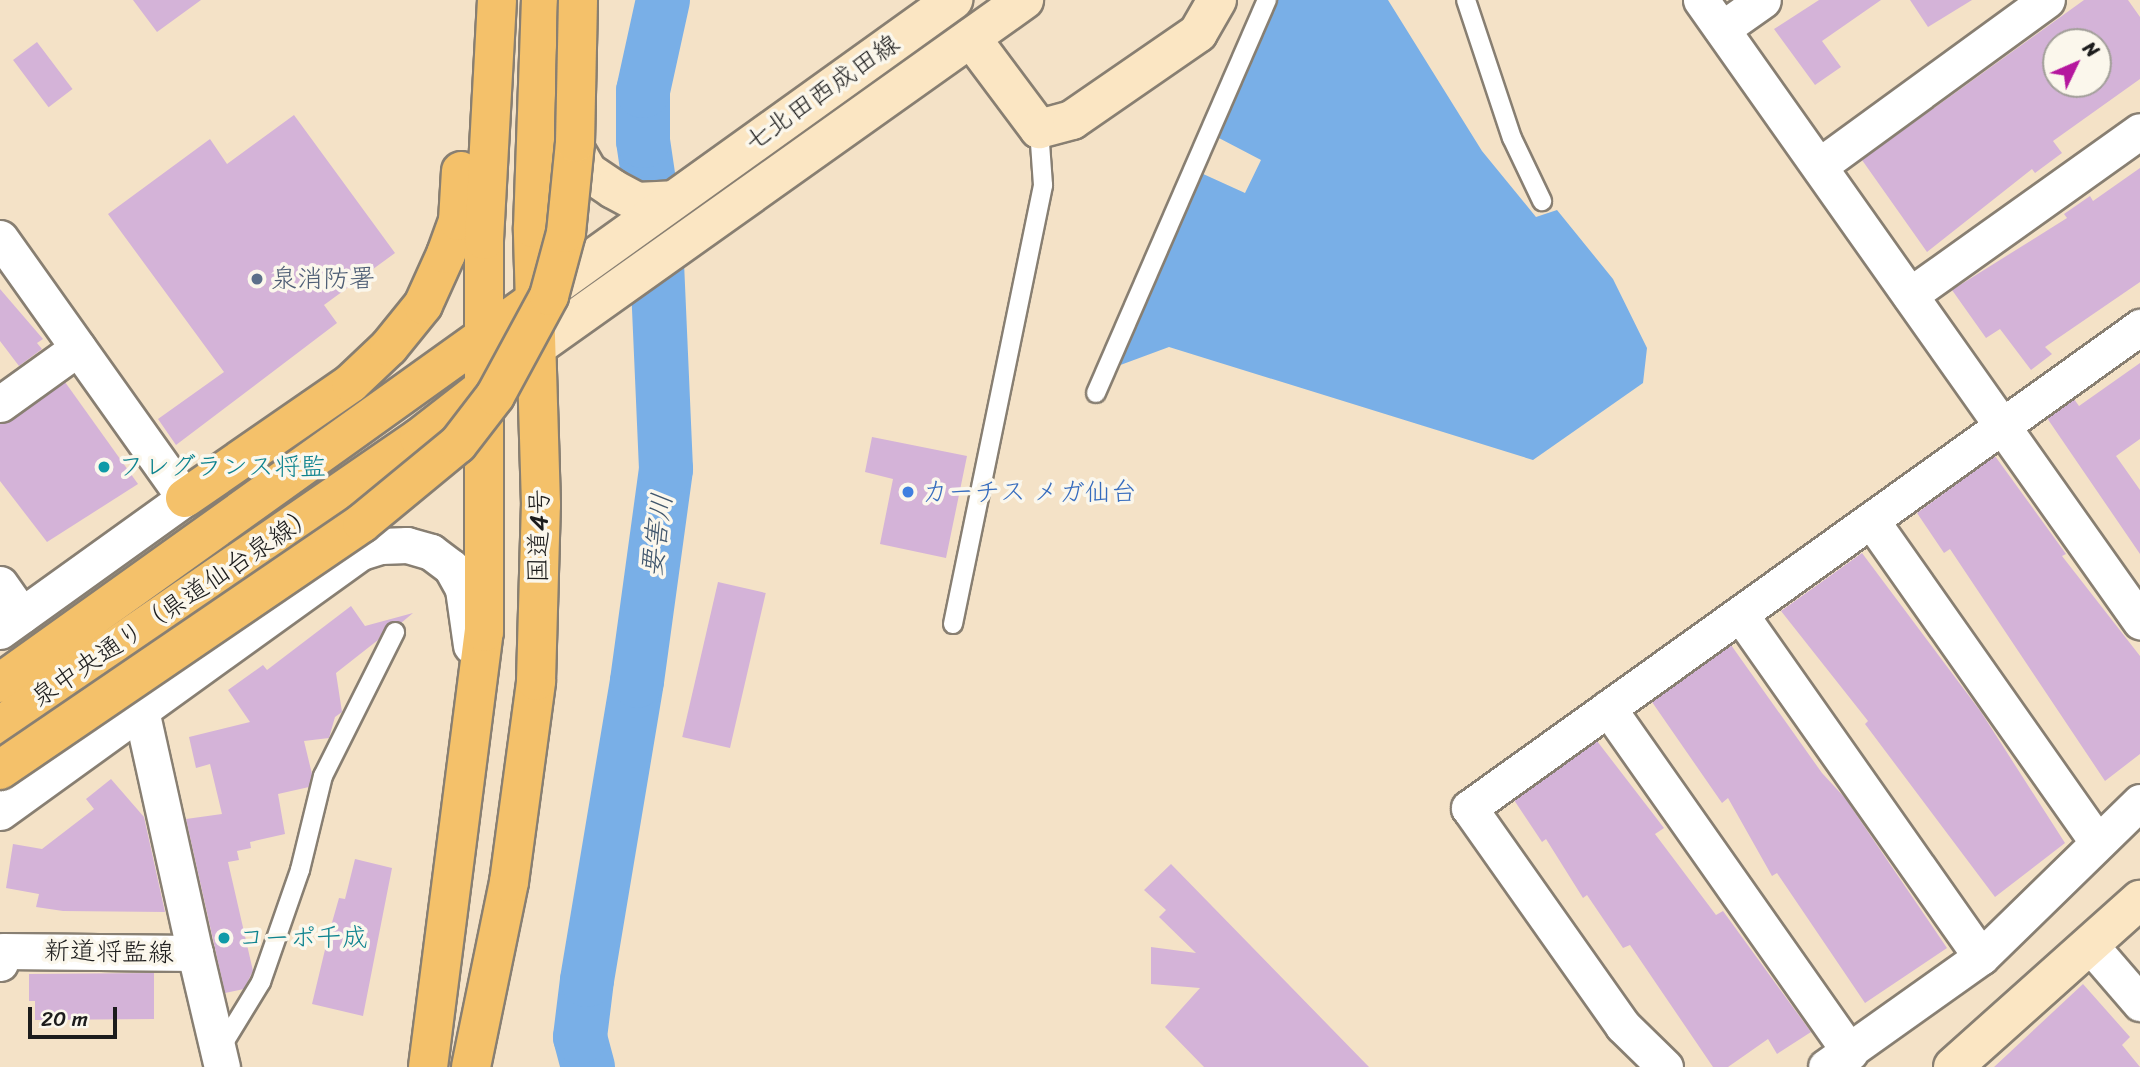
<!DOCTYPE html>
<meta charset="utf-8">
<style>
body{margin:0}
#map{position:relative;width:2140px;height:1067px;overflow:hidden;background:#f4e2c7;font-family:Sriracha,"Klee One",sans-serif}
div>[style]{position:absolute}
.water>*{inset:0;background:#79afe7}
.river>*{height:54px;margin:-27px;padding:0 27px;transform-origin:27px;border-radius:27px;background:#79afe7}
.building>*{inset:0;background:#d4b3d8;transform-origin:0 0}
.roads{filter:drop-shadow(2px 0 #887f72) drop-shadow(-2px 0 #887f72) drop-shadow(0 2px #887f72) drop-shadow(0 -2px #887f72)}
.lane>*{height:18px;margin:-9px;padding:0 9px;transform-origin:9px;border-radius:9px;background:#fff}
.street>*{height:35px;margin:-17.5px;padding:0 17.5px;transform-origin:17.5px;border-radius:17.5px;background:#fff}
.secondary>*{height:38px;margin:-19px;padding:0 19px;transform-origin:19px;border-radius:19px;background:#fbe6c3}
.primary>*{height:38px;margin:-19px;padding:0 19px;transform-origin:19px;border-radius:19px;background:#f4c16a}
.highway>*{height:38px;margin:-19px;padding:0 19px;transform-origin:19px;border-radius:19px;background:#f4c16a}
.bridges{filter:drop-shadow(2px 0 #887f72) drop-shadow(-2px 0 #887f72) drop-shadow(0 2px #887f72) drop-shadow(0 -2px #887f72)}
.primary-bridge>*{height:38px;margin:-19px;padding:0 19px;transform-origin:19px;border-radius:19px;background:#f4c16a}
.dots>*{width:19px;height:19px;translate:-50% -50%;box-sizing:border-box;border:4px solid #fbf7ec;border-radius:50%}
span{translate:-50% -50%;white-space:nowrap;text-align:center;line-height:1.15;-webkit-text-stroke:7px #fbf7ec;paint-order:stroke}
.street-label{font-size:26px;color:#1c1c1c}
.service-label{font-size:26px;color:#4e5e75}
.left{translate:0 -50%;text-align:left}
.culture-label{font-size:26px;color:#0d838f}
.shop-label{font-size:26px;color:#366cbe}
.water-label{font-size:28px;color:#41576d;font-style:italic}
.north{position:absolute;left:2042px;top:28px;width:70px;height:70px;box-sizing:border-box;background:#fbf7ec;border:2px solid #a29f99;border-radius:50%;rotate:46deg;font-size:19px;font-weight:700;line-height:28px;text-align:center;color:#1c1c1c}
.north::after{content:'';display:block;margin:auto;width:24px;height:32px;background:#b5179e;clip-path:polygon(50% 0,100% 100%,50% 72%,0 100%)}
.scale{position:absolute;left:28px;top:1007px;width:89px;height:32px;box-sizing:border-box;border:4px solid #1c1c1c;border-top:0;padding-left:9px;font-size:21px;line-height:24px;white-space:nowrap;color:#1c1c1c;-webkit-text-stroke:5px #fbf7ec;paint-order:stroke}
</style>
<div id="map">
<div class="water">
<i style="clip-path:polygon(1275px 0,1388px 0,1482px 151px,1536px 217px,1557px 210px,1613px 279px,1647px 348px,1643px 383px,1533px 460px,1169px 347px,1115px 367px,1201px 173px,1245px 193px,1261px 160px,1217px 137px)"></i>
</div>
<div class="river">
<i style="left:588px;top:1067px;width:31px;rotate:-105deg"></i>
<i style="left:580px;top:1037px;width:57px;rotate:-83deg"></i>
<i style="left:587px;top:980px;width:303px;rotate:-80.5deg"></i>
<i style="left:637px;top:681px;width:214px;rotate:-82.2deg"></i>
<i style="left:666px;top:469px;width:247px;rotate:-92.5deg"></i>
<i style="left:655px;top:222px;width:82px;rotate:-98.4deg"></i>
<i style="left:643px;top:141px;width:50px;rotate:-90deg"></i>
<i style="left:643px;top:91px;width:93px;rotate:-77.6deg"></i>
</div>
<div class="building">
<i style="clip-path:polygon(133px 0,201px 0,157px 32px)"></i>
<i style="clip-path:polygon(1819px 0,1881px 0,1822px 41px,1841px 67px,1815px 85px,1774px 29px)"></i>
<i style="clip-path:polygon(1910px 0,1972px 0,1928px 27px)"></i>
<i style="clip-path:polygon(evenodd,2084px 0,2128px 0,2140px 17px,2140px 79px,2053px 141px,2062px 153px,2035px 173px,2032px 169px,1927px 252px,1862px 160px,2084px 0,2056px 42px,2098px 42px,2098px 84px,2056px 84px,2056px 42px)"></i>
<i style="left:37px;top:42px;width:59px;height:30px;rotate:53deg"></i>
<i style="clip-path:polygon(294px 115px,395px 253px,324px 305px,337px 323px,176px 445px,158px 419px,224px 372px,108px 214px,210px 139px,227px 164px)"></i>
<i style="clip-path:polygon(2140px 168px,2140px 282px,2045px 347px,2052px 354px,2031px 370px,2000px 329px,1986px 338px,1952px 290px,2067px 218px,2064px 214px,2090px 196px,2093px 201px)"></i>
<i style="clip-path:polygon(0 289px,43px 339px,37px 343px,42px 349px,19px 366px,0 341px)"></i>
<i style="clip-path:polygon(2140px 363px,2140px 439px,2116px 456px,2140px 490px,2140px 554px,2047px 418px,2074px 399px,2079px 406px)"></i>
<i style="clip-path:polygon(65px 382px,138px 484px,47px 542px,0 481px,0 424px)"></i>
<i style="clip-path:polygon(872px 437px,967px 456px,946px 558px,880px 544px,893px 479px,865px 472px)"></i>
<i style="clip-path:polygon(1995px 456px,2066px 554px,2062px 556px,2140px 656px,2140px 754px,2105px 781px,1950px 549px,1944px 553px,1917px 513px)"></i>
<i style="clip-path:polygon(1862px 553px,1981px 712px,2065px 843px,1995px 897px,1865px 724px,1868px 721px,1781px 611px)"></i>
<i style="left:718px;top:582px;width:49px;height:159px;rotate:13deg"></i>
<i style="clip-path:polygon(351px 606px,365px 626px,413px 613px,401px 623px,388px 623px,378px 640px,336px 673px,342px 712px,335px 717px,329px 738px,304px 741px,312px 774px,309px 787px,278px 794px,285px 834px,250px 842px,251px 848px,237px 851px,239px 860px,228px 862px,253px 971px,244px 989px,225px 993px,186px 819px,222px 814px,210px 764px,196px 768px,189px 737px,250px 722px,228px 690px,263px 665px,267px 670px)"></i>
<i style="clip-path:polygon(1731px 645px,1822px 773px,1845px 798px,1947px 948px,1865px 1003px,1777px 873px,1772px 876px,1728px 798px,1722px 803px,1652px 702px)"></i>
<i style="clip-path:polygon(1597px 741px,1664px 828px,1655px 834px,1716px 915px,1723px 911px,1811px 1032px,1777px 1054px,1768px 1039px,1728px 1067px,1713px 1067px,1630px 945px,1623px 948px,1587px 895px,1583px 898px,1546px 839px,1542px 842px,1514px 800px)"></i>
<i style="clip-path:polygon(111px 779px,144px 817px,165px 912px,63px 911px,36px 907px,39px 894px,6px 888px,13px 844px,42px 849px,94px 809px,86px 799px)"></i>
<i style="clip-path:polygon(355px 859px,392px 868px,363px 1016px,312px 1004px,329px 933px,339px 898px,345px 899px)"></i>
<i style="clip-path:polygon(1171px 864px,1369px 1067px,1204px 1067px,1165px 1027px,1200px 988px,1151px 984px,1151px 947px,1196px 953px,1159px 917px,1166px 910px,1144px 890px)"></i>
<i style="clip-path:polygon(154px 973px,154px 1019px,35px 1020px,35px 1001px,29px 1001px,29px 974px)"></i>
<i style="clip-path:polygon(2083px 984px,2130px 1037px,2122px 1045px,2140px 1067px,1994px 1067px)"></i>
</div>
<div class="roads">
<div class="lane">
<i style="left:1466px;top:0;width:145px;rotate:71.6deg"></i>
<i style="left:1512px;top:138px;width:70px;rotate:64.5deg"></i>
<i style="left:1096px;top:393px;width:429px;rotate:-66.5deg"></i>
<i style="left:953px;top:624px;width:448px;rotate:-78.4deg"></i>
<i style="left:1043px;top:185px;width:56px;rotate:-94.1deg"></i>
<i style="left:220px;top:1049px;width:79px;rotate:-58.5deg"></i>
<i style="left:261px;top:982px;width:119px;rotate:-70.8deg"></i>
<i style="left:300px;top:870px;width:97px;rotate:-76.3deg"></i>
<i style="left:323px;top:776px;width:161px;rotate:-63.4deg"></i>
</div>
<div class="street">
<i style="left:1701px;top:0;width:761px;rotate:54.74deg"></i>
<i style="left:1722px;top:29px;width:50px;rotate:-35.3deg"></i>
<i style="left:1819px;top:166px;width:282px;rotate:-36.1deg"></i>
<i style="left:0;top:238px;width:319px;rotate:54.6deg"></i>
<i style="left:185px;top:498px;width:228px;rotate:144.3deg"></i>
<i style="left:1910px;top:295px;width:282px;rotate:-35.5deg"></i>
<i style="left:0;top:404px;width:96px;rotate:-35.7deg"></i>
<i style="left:1871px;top:520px;width:393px;rotate:54.9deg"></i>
<i style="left:0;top:584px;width:38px;rotate:55deg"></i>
<i style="left:1740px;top:614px;width:419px;rotate:54.9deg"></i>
<i style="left:1608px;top:708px;width:421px;rotate:54.9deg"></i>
<i style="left:141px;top:710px;width:249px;rotate:77.5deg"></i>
<i style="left:0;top:812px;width:445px;rotate:-35.8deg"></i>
<i style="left:361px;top:552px;width:21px;rotate:-17deg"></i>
<i style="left:381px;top:546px;width:26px;rotate:-2deg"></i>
<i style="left:407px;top:545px;width:25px;rotate:16deg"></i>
<i style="left:431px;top:552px;width:25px;rotate:37deg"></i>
<i style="left:451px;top:567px;width:25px;rotate:61deg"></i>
<i style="left:463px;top:589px;width:57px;rotate:81.9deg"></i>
<i style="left:2090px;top:945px;width:77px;rotate:49.2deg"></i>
<i style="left:0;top:963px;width:12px;rotate:-76deg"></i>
<i style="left:3px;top:951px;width:192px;rotate:0.6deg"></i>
<i style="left:195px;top:953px;width:117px;rotate:76.7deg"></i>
<i style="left:1665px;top:1067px;width:59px;rotate:-135.7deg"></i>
<i style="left:1623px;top:1026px;width:267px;rotate:-125.2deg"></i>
<i style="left:1469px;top:808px;width:826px;rotate:-35.63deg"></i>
<i style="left:1826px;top:1067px;width:190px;rotate:-35.4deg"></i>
<i style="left:1981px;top:957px;width:222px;rotate:-44.3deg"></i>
</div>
<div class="secondary">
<i style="left:971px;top:38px;width:114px;rotate:53.2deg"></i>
<i style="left:1039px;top:129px;width:34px;rotate:-15deg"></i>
<i style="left:1072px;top:120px;width:153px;rotate:-34.6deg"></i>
<i style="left:1198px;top:33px;width:38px;rotate:-60deg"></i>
<i style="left:563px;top:129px;width:50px;rotate:59.8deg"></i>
<i style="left:588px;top:172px;width:30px;rotate:34deg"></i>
<i style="left:613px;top:189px;width:27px;rotate:28deg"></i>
<i style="left:637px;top:202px;width:36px;rotate:-3deg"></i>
<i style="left:535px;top:300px;width:515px;rotate:-35.67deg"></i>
<i style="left:536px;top:347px;width:599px;rotate:-35.42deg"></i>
<i style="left:1953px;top:1067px;width:251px;rotate:-41.8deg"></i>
</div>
<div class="primary">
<i style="left:0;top:683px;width:658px;rotate:-35.6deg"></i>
<i style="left:0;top:726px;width:508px;rotate:-34.5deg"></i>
<i style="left:419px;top:438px;width:109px;rotate:-37.9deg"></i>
</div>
<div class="highway">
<i style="left:185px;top:498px;width:202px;rotate:-34.7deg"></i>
<i style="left:351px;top:383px;width:52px;rotate:-43.5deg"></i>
<i style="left:389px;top:347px;width:54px;rotate:-51deg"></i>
<i style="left:423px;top:305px;width:56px;rotate:-65.7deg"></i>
<i style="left:446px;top:254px;width:35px;rotate:-70deg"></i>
<i style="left:458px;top:221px;width:50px;rotate:-86.6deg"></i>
<i style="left:428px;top:1067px;width:439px;rotate:-82.7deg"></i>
<i style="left:484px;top:632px;width:392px;rotate:-90deg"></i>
<i style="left:484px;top:240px;width:240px;rotate:-86.9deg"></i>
<i style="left:471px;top:1067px;width:189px;rotate:-78.4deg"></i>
<i style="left:509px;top:882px;width:203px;rotate:-82.3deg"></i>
<i style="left:536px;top:681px;width:176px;rotate:-88.4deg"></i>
<i style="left:541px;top:505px;width:277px;rotate:-91.7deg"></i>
<i style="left:533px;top:228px;width:228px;rotate:-88deg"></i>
</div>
</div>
<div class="bridges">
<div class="primary-bridge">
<i style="left:0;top:770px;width:438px;rotate:-34.3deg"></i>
<i style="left:362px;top:523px;width:124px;rotate:-39.5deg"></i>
<i style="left:458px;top:444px;width:61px;rotate:-52.4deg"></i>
<i style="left:495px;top:396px;width:114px;rotate:-61.6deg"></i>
<i style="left:549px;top:296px;width:65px;rotate:-74.9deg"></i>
<i style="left:566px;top:233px;width:90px;rotate:-84.3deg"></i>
<i style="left:575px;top:143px;width:143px;rotate:-88.8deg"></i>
</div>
</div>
<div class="dots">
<i style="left:257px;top:279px;background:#5c6f8a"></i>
<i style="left:104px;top:467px;background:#0f9aa8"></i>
<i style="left:908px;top:492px;background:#3f7fe0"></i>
<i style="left:224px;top:938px;background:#0f9aa8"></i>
</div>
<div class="street-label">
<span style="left:822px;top:93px;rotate:-35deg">七北田西成田線</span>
<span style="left:539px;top:536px;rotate:-89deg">国道4号</span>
<span style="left:174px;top:606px;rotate:-34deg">泉中央通り（県道仙台泉線）</span>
<span style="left:109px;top:952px;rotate:1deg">新道将監線</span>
</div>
<div class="service-label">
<span class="left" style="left:271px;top:279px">泉消防署</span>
</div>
<div class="culture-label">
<span class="left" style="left:118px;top:467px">フレグランス将監</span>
<span class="left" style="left:238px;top:938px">コーポ千成</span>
</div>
<div class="shop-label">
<span class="left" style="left:922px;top:492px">カーチス メガ仙台</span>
</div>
<div class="water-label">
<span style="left:657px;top:535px;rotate:-82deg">要害川</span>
</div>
<div class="north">N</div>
<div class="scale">20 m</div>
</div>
